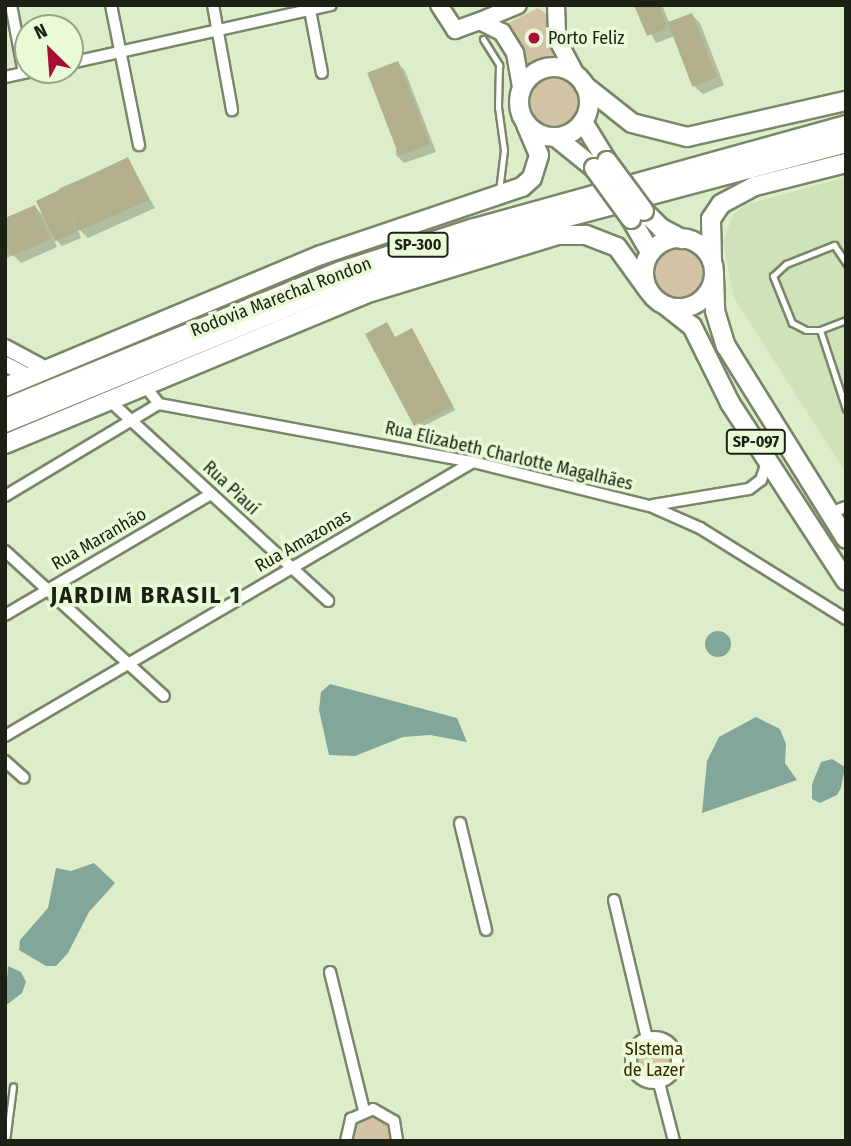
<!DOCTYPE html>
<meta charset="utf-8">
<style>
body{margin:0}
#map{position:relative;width:851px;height:1146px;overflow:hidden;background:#ddedca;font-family:"Fira Sans Condensed",sans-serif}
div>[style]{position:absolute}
.built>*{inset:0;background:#cfe2b9}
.green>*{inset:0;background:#d2c3a6}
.round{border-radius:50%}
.water>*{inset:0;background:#82a79a}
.shadow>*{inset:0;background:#0003}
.building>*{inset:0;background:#b2b08c;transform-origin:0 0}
.roads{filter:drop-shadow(2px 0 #798768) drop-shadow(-2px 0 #798768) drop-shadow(0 2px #798768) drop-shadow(0 -2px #798768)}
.service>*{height:5px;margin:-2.5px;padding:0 2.5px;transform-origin:2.5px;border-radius:2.5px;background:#fff}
.minor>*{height:10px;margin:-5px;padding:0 5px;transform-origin:5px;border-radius:5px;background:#fff}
.minor>.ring{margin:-5px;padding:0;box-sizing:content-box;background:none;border:10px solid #fff;border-radius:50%}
.tertiary>*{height:14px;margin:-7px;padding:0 7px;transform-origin:7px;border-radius:7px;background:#fff}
.secondary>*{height:16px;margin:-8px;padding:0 8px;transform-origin:8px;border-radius:8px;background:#fff}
.primary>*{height:18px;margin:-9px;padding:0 9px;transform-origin:9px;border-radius:9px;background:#fff}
.primary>.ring{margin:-9px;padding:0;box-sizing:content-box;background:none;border:18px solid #fff;border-radius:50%}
.trunk>*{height:18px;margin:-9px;padding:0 9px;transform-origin:9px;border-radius:9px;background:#fff}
.bridges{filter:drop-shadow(2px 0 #798768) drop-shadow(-2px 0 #798768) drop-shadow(0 2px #798768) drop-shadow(0 -2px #798768)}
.primary-bridge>*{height:18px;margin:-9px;padding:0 9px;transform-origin:9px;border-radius:9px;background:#fff}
.dots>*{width:19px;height:19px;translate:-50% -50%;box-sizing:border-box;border:4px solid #eafad7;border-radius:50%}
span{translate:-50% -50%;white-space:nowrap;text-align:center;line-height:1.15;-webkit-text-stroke:7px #eafad7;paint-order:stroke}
.shield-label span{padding:2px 5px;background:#eafad7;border:2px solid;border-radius:5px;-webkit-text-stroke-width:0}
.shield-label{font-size:16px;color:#1c2115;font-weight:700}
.poi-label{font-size:18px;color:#1c2115}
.left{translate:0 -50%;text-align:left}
.street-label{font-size:18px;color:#1c2115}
.park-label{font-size:18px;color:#372600}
.district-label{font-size:24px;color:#1c2115;font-weight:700;letter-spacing:2px}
.frame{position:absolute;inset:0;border:7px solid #1c2115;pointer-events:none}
.north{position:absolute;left:14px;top:14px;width:70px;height:70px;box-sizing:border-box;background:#eafad7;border:2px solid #98a389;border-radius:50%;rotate:335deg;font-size:19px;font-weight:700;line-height:28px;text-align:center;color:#1c2115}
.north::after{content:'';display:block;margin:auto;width:24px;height:32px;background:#a70e35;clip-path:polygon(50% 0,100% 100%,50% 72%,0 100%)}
</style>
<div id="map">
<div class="built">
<i style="clip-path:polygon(846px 177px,846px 473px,734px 298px,723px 241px,733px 215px,745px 205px)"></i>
</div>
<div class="green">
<i style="clip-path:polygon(538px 8px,548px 15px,558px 58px,545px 58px,527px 67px,520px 45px,506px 24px)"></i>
<i class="round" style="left:526px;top:76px;width:56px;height:56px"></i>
<i class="round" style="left:651px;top:245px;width:56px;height:56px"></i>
<i class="round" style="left:635px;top:1041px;width:38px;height:38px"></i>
<i style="clip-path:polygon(375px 1116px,389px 1128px,390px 1141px,353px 1141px,357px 1122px)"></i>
</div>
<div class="water">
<i class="round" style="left:705px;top:631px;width:26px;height:26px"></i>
<i style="clip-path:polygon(330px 684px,457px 718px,467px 742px,430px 735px,403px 737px,355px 756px,329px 755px,319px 710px,321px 692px)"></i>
<i style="clip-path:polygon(756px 717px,780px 729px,786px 744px,785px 763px,797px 780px,702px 813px,707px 761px,719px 737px)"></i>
<i style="clip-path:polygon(832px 759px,845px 767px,841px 788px,837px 795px,820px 803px,812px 799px,812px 784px,821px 762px)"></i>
<i style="clip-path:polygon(94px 863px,115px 883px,89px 912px,68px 953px,56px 966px,46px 966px,19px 950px,20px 940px,48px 908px,56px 868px,71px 871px)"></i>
<i style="clip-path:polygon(8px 966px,21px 972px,26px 982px,22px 993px,5px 1006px)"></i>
</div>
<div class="shadow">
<i style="clip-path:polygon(636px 5px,662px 5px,669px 22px,692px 15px,700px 23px,724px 85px,703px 94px,695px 87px,675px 36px,656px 43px)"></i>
<i style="clip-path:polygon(398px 63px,405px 71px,436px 152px,404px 163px,396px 155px)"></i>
<i style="clip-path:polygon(128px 159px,155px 208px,88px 238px,77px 227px,81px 238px,62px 246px,53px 237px,57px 247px,21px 263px,13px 255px,5px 259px,5px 220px,35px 207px,45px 217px,60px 188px)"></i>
<i style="clip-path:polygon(387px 324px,396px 339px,415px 334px,455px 410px,418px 429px)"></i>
</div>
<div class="building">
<i style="clip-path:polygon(634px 5px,659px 5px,667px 28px,647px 36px)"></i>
<i style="left:692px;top:13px;width:69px;height:26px;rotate:69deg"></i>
<i style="left:398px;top:61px;width:89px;height:33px;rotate:69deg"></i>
<i style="clip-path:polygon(128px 157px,149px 200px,78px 231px,67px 208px,77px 232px,55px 241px,36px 201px)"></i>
<i style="clip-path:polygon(35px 205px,51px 239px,12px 256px,5px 248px,5px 218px)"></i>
<i style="clip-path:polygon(387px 322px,395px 337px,412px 328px,453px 406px,414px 426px,365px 334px)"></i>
</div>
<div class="roads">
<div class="service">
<i style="left:483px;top:39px;width:31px;rotate:58deg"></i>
<i style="left:499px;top:65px;width:42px;rotate:91.4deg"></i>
<i style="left:498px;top:107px;width:43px;rotate:82.1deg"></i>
<i style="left:504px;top:150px;width:41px;rotate:97deg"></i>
<i style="left:846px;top:320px;width:28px;rotate:159deg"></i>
<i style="left:820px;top:330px;width:83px;rotate:71.8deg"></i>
<i style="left:820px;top:330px;width:14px;rotate:180deg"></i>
<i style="left:806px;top:330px;width:16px;rotate:-153deg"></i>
<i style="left:792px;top:323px;width:51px;rotate:-112deg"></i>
<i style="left:773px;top:276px;width:18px;rotate:-43deg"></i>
<i style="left:786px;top:264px;width:52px;rotate:-21.6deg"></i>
<i style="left:834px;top:245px;width:22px;rotate:56deg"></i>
<i style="left:6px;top:1141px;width:55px;rotate:-82.7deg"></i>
</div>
<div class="minor">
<i style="left:11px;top:5px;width:69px;rotate:79.2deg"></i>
<i style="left:111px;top:5px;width:143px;rotate:78.7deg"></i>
<i style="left:213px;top:5px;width:107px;rotate:79.7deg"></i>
<i style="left:309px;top:5px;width:69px;rotate:79.2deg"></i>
<i style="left:70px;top:63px;width:267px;rotate:-12.5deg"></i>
<i style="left:5px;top:77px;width:35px;rotate:-12deg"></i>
<i style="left:145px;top:386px;width:23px;rotate:52deg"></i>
<i style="left:159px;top:404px;width:319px;rotate:10.5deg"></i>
<i style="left:473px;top:462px;width:182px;rotate:14deg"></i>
<i style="left:650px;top:506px;width:55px;rotate:23.7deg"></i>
<i style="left:700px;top:528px;width:172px;rotate:31.9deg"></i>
<i style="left:110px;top:401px;width:296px;rotate:42.5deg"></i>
<i style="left:5px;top:496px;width:179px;rotate:-30.9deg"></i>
<i style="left:653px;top:505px;width:97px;rotate:-9.5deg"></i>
<i style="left:749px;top:489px;width:15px;rotate:-37deg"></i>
<i style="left:761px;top:480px;width:21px;rotate:-71deg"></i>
<i style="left:830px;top:513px;width:17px;rotate:-21deg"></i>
<i style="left:5px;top:551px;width:215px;rotate:42.4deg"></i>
<i style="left:5px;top:615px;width:239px;rotate:-30.4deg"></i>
<i style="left:5px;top:736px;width:542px;rotate:-30.35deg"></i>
<i style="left:5px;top:761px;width:25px;rotate:42deg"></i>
<i style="left:460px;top:823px;width:110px;rotate:76.3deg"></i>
<i style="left:614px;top:900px;width:142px;rotate:76.6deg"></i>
<i style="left:330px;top:972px;width:142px;rotate:76.2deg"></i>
<i class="ring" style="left:631px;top:1037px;width:36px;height:36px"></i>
<i style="left:659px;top:1083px;width:60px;rotate:75.5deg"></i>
<i style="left:346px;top:1141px;width:23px;rotate:-77deg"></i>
<i style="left:351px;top:1119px;width:24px;rotate:-24deg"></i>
<i style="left:373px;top:1109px;width:24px;rotate:30deg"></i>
<i style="left:394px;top:1121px;width:20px;rotate:81deg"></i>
</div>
<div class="tertiary">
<i style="left:5px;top:347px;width:49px;rotate:28.1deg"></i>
<i style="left:5px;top:364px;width:28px;rotate:27deg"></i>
</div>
<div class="secondary">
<i style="left:439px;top:5px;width:30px;rotate:57deg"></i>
<i style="left:455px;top:30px;width:27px;rotate:-20deg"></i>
<i style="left:480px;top:21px;width:25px;rotate:27deg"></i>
<i style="left:502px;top:32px;width:25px;rotate:58deg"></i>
<i style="left:515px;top:53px;width:36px;rotate:80deg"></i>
<i style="left:556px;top:5px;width:34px;rotate:88deg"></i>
<i style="left:557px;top:39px;width:40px;rotate:62deg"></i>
<i style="left:480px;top:21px;width:41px;rotate:-22.8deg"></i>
</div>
<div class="primary">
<i class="ring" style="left:519px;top:67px;width:52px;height:52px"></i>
<i style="left:584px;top:85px;width:61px;rotate:38.4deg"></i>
<i style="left:632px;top:123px;width:57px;rotate:14.3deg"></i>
<i style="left:687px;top:137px;width:163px;rotate:-12.8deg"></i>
<i style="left:583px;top:122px;width:46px;rotate:58.4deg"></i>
<i style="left:557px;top:138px;width:48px;rotate:39deg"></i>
<i style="left:644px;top:211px;width:24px;rotate:45deg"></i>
<i style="left:661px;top:228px;width:24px;rotate:28deg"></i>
<i style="left:631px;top:219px;width:39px;rotate:60deg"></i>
<i class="ring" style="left:644px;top:238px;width:52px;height:52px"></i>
<i style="left:712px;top:261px;width:42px;rotate:-91.4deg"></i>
<i style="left:711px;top:219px;width:18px;rotate:-56deg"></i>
<i style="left:721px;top:204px;width:38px;rotate:-28deg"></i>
<i style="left:755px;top:186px;width:94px;rotate:-14.2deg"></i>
<i style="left:714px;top:276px;width:35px;rotate:88deg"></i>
<i style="left:715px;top:311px;width:37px;rotate:73deg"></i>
<i style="left:726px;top:346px;width:227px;rotate:58.1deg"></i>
<i style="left:666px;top:306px;width:33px;rotate:38deg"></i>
<i style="left:692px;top:326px;width:86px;rotate:63.7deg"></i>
<i style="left:730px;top:403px;width:212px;rotate:56.9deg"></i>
<i style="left:5px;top:387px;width:342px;rotate:-22.7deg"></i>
<i style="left:321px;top:255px;width:212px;rotate:-18.7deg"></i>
<i style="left:522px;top:187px;width:13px;rotate:-42deg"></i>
<i style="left:532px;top:178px;width:24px;rotate:-73deg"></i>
<i style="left:539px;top:155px;width:33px;rotate:-113deg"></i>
<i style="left:5px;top:444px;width:390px;rotate:-22.6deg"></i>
<i style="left:365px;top:294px;width:202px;rotate:-17deg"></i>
<i style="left:558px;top:235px;width:28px"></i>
<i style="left:586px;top:235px;width:33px;rotate:21deg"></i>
<i style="left:617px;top:247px;width:53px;rotate:54.2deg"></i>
</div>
<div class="trunk">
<i style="left:5px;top:408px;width:363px;rotate:-22.2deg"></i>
<i style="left:341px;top:271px;width:137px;rotate:-17.9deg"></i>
<i style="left:471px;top:229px;width:389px;rotate:-15.5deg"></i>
<i style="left:5px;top:423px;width:377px;rotate:-22.3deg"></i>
<i style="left:354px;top:280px;width:130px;rotate:-17.5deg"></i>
<i style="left:478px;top:241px;width:381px;rotate:-14.9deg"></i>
</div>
</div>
<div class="bridges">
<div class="primary-bridge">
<i style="left:607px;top:161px;width:62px;rotate:53.5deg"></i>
<i style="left:594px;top:168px;width:63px;rotate:54deg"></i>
</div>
</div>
<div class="dots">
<i style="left:534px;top:38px;background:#a70e35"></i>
</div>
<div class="shield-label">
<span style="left:418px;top:245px">SP-300</span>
<span style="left:756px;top:442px">SP-097</span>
</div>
<div class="poi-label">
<span class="left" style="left:548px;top:38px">Porto Feliz</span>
</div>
<div class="street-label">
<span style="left:281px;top:297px;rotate:-21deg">Rodovia Marechal Rondon</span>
<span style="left:509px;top:456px;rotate:13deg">Rua Elizabeth Charlotte Magalhães</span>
<span style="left:231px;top:488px;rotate:43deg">Rua Piauí</span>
<span style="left:99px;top:539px;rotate:-30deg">Rua Maranhão</span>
<span style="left:303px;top:541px;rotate:-30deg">Rua Amazonas</span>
</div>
<div class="park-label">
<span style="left:654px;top:1060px">SIstema<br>de Lazer</span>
</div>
<div class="district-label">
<span style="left:146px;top:596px">JARDIM BRASIL 1</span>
</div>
<div class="frame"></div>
<div class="north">N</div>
</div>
